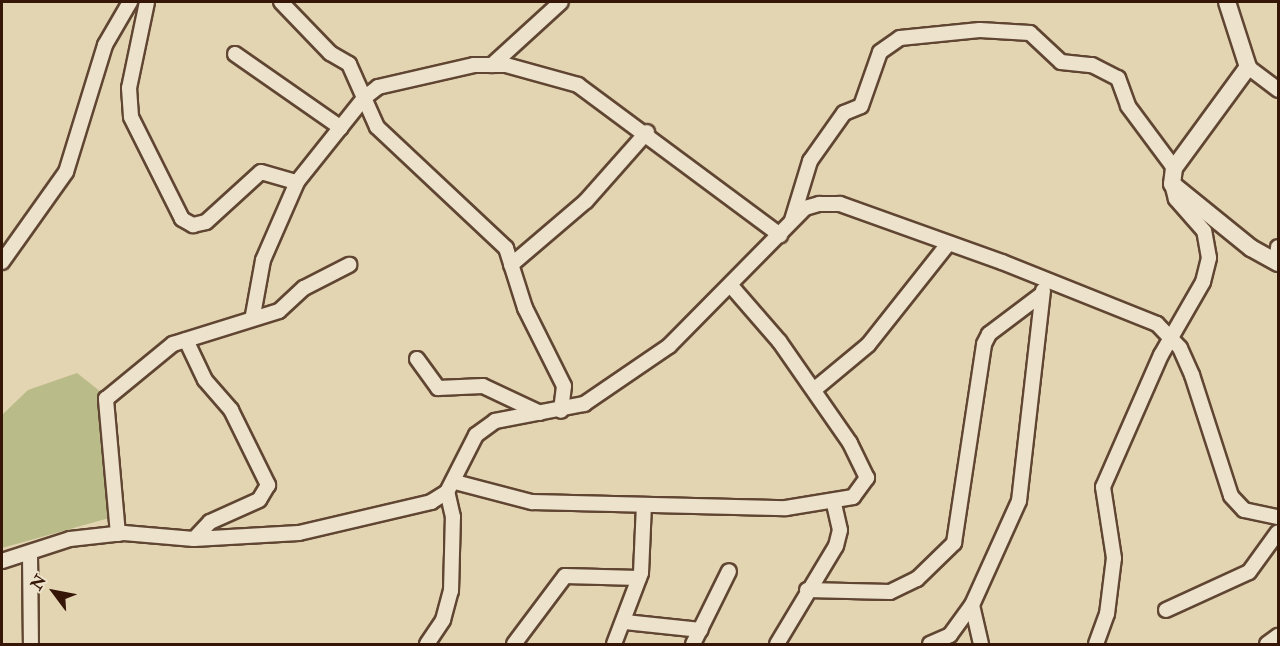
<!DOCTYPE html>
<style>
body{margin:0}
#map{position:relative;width:1280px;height:646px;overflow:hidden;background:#e3d4b2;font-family:"IM FELL Double Pica",serif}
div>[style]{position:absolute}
.green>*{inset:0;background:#b9bb88}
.roads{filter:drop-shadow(2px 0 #604632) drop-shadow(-2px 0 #604632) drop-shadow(0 2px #604632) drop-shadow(0 -2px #604632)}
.minor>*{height:14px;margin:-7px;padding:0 7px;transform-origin:7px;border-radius:7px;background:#ede3cd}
.tertiary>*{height:16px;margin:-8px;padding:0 8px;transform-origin:8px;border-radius:8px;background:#ede3cd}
span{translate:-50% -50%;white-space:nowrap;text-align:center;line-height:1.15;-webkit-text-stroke:5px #ede3cd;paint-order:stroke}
.frame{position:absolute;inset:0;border:3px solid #351607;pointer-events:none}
.north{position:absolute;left:24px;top:562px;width:60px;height:60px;-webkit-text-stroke:4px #ede3cd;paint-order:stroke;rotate:302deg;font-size:16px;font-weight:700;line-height:24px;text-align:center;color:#351607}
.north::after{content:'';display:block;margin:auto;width:21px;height:27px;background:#351607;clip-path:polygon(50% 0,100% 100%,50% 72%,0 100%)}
</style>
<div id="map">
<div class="green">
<i style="clip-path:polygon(77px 373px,101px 392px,109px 518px,2px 548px,2px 415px,28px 390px)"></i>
</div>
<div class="roads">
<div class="minor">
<i style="left:147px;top:2px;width:88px;rotate:101.8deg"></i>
<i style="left:129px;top:88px;width:29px;rotate:86deg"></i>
<i style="left:131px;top:117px;width:114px;rotate:63.4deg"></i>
<i style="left:182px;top:219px;width:13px;rotate:29deg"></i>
<i style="left:193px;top:225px;width:13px;rotate:-13deg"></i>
<i style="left:206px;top:222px;width:74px;rotate:-42.3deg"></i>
<i style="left:261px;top:172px;width:37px;rotate:16deg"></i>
<i style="left:281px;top:2px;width:71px;rotate:46.1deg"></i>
<i style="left:330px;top:53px;width:22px;rotate:30deg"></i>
<i style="left:349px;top:64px;width:69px;rotate:66deg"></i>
<i style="left:377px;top:127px;width:177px;rotate:43.2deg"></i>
<i style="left:506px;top:248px;width:63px;rotate:72.4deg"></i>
<i style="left:525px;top:308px;width:87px;rotate:63.4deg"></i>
<i style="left:564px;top:386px;width:25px;rotate:97deg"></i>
<i style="left:235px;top:54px;width:129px;rotate:34.9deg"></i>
<i style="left:492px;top:65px;width:93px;rotate:-42.4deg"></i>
<i style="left:1248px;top:67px;width:38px;rotate:37deg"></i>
<i style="left:792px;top:220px;width:62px;rotate:-73deg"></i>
<i style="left:810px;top:161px;width:59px;rotate:-54.7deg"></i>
<i style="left:844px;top:113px;width:18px;rotate:-22deg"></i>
<i style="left:861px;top:106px;width:57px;rotate:-70.6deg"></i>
<i style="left:880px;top:52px;width:24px;rotate:-35deg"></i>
<i style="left:900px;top:38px;width:80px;rotate:-5.7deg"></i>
<i style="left:980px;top:30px;width:50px;rotate:3.4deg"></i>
<i style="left:1030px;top:33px;width:42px;rotate:43.1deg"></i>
<i style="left:1061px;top:62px;width:31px;rotate:6deg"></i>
<i style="left:1092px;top:65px;width:29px;rotate:27deg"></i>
<i style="left:1118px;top:78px;width:30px;rotate:70deg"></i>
<i style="left:1128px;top:106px;width:77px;rotate:53.4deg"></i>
<i style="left:2px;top:262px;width:110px;rotate:-54.6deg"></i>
<i style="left:66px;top:172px;width:133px;rotate:-72.9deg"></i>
<i style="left:105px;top:45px;width:50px;rotate:-59.8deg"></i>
<i style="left:1276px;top:262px;width:15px;rotate:-82deg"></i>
<i style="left:511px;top:265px;width:99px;rotate:-40.5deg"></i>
<i style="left:586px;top:201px;width:92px;rotate:-48.5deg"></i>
<i style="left:253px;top:315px;width:56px;rotate:-79.7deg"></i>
<i style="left:263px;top:260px;width:85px;rotate:-66.4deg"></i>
<i style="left:297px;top:182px;width:107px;rotate:-51.4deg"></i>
<i style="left:364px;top:98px;width:18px;rotate:-38deg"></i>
<i style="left:378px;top:87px;width:98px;rotate:-12.9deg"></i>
<i style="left:474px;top:65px;width:32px"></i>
<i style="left:506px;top:65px;width:75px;rotate:15.5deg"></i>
<i style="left:578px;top:85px;width:252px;rotate:36.6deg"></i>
<i style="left:186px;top:340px;width:44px;rotate:64.6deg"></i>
<i style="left:205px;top:380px;width:40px;rotate:49deg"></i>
<i style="left:231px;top:410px;width:84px;rotate:63.7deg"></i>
<i style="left:268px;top:485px;width:17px;rotate:121deg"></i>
<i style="left:259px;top:500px;width:54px;rotate:155.8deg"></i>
<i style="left:210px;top:522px;width:23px;rotate:133deg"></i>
<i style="left:417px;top:359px;width:36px;rotate:54deg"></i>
<i style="left:438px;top:388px;width:45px;rotate:-2.5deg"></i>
<i style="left:483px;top:386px;width:63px;rotate:25.3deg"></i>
<i style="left:815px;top:389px;width:69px;rotate:-39.7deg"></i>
<i style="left:868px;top:345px;width:129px;rotate:-51.6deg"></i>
<i style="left:455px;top:482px;width:80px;rotate:14.6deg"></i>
<i style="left:532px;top:502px;width:254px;rotate:1.4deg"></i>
<i style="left:786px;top:508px;width:68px;rotate:-9.3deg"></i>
<i style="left:853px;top:497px;width:24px;rotate:-54deg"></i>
<i style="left:867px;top:478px;width:39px;rotate:-116deg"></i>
<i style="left:850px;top:443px;width:124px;rotate:-124.8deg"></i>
<i style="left:779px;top:341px;width:72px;rotate:-131deg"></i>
<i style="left:118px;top:534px;width:136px;rotate:-95.1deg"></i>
<i style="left:106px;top:399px;width:87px;rotate:-39.4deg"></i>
<i style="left:173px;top:344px;width:111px;rotate:-17.3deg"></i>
<i style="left:279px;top:311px;width:34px;rotate:-43deg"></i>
<i style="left:304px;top:288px;width:51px;rotate:-27.1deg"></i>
<i style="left:30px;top:554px;width:90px;rotate:89.4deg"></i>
<i style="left:2px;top:561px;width:71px;rotate:-17.9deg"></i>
<i style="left:70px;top:539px;width:54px;rotate:-6.3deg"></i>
<i style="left:124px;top:533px;width:70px;rotate:4.9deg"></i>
<i style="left:194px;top:539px;width:105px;rotate:-3.3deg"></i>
<i style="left:299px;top:533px;width:136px;rotate:-13.2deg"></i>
<i style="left:431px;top:502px;width:19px;rotate:-32deg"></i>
<i style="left:447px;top:492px;width:64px;rotate:-63deg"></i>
<i style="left:476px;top:435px;width:24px;rotate:-36deg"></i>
<i style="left:495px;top:421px;width:91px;rotate:-10.8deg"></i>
<i style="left:584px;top:404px;width:103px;rotate:-34.3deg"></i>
<i style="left:669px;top:346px;width:194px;rotate:-45.4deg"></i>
<i style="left:805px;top:208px;width:15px;rotate:-16deg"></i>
<i style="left:819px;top:204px;width:21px"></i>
<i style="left:840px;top:204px;width:172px;rotate:19.7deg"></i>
<i style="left:1002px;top:262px;width:167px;rotate:21.8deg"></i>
<i style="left:1157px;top:324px;width:33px;rotate:46deg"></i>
<i style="left:1180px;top:348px;width:30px;rotate:66deg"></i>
<i style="left:1192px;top:375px;width:127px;rotate:72.1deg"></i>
<i style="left:1231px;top:496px;width:19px;rotate:47deg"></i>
<i style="left:1244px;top:510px;width:35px;rotate:12deg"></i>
<i style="left:807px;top:590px;width:83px;rotate:1.4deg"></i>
<i style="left:890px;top:592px;width:30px;rotate:-26deg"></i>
<i style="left:917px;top:579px;width:52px;rotate:-44.2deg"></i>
<i style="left:954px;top:543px;width:201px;rotate:-81.4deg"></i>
<i style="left:984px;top:344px;width:11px;rotate:-63deg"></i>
<i style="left:989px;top:334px;width:66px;rotate:-37deg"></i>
<i style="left:972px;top:605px;width:40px;rotate:77deg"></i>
<i style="left:1166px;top:610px;width:91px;rotate:-24.6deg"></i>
<i style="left:1249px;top:572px;width:49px;rotate:-54.1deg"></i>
<i style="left:625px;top:622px;width:76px;rotate:6deg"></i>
<i style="left:427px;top:644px;width:29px;rotate:-56deg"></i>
<i style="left:443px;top:620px;width:30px;rotate:-75deg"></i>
<i style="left:451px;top:591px;width:74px;rotate:-88.5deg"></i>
<i style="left:453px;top:517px;width:26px;rotate:-103deg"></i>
<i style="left:514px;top:644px;width:85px;rotate:-53.1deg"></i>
<i style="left:565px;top:576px;width:74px;rotate:1.5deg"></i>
<i style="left:614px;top:644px;width:76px;rotate:-69.2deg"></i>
<i style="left:641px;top:573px;width:68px;rotate:-87.5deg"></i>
<i style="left:693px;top:644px;width:81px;rotate:-63.7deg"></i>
<i style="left:777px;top:644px;width:114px;rotate:-59deg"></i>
<i style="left:836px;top:546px;width:16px;rotate:-76deg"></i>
<i style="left:840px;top:530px;width:27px;rotate:-103deg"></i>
<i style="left:930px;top:644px;width:22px;rotate:-24deg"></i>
<i style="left:950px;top:635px;width:37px;rotate:-54deg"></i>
<i style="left:972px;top:605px;width:114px;rotate:-65.7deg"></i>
<i style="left:1019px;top:501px;width:212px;rotate:-83.5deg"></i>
<i style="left:1096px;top:644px;width:32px;rotate:-70deg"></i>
<i style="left:1107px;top:614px;width:56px;rotate:-82.9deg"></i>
<i style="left:1114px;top:558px;width:72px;rotate:-98.8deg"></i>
<i style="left:1103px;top:487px;width:144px;rotate:-66.3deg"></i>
<i style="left:1161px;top:355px;width:84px;rotate:-60.1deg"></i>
<i style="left:1203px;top:282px;width:25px;rotate:-76deg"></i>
<i style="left:1209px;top:258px;width:27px;rotate:-100deg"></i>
<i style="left:1204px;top:231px;width:43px;rotate:-131.2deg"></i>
<i style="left:1176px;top:199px;width:16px;rotate:-105deg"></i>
<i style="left:1267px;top:644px;width:14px;rotate:-36deg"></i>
</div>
<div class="tertiary">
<i style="left:1227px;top:2px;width:68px;rotate:72.1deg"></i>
<i style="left:1248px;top:67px;width:125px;rotate:126.2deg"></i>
<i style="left:1174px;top:168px;width:16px;rotate:97deg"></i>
<i style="left:1172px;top:184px;width:102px;rotate:39deg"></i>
<i style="left:1251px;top:248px;width:31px;rotate:29deg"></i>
</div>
</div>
<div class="frame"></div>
<div class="north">N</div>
</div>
